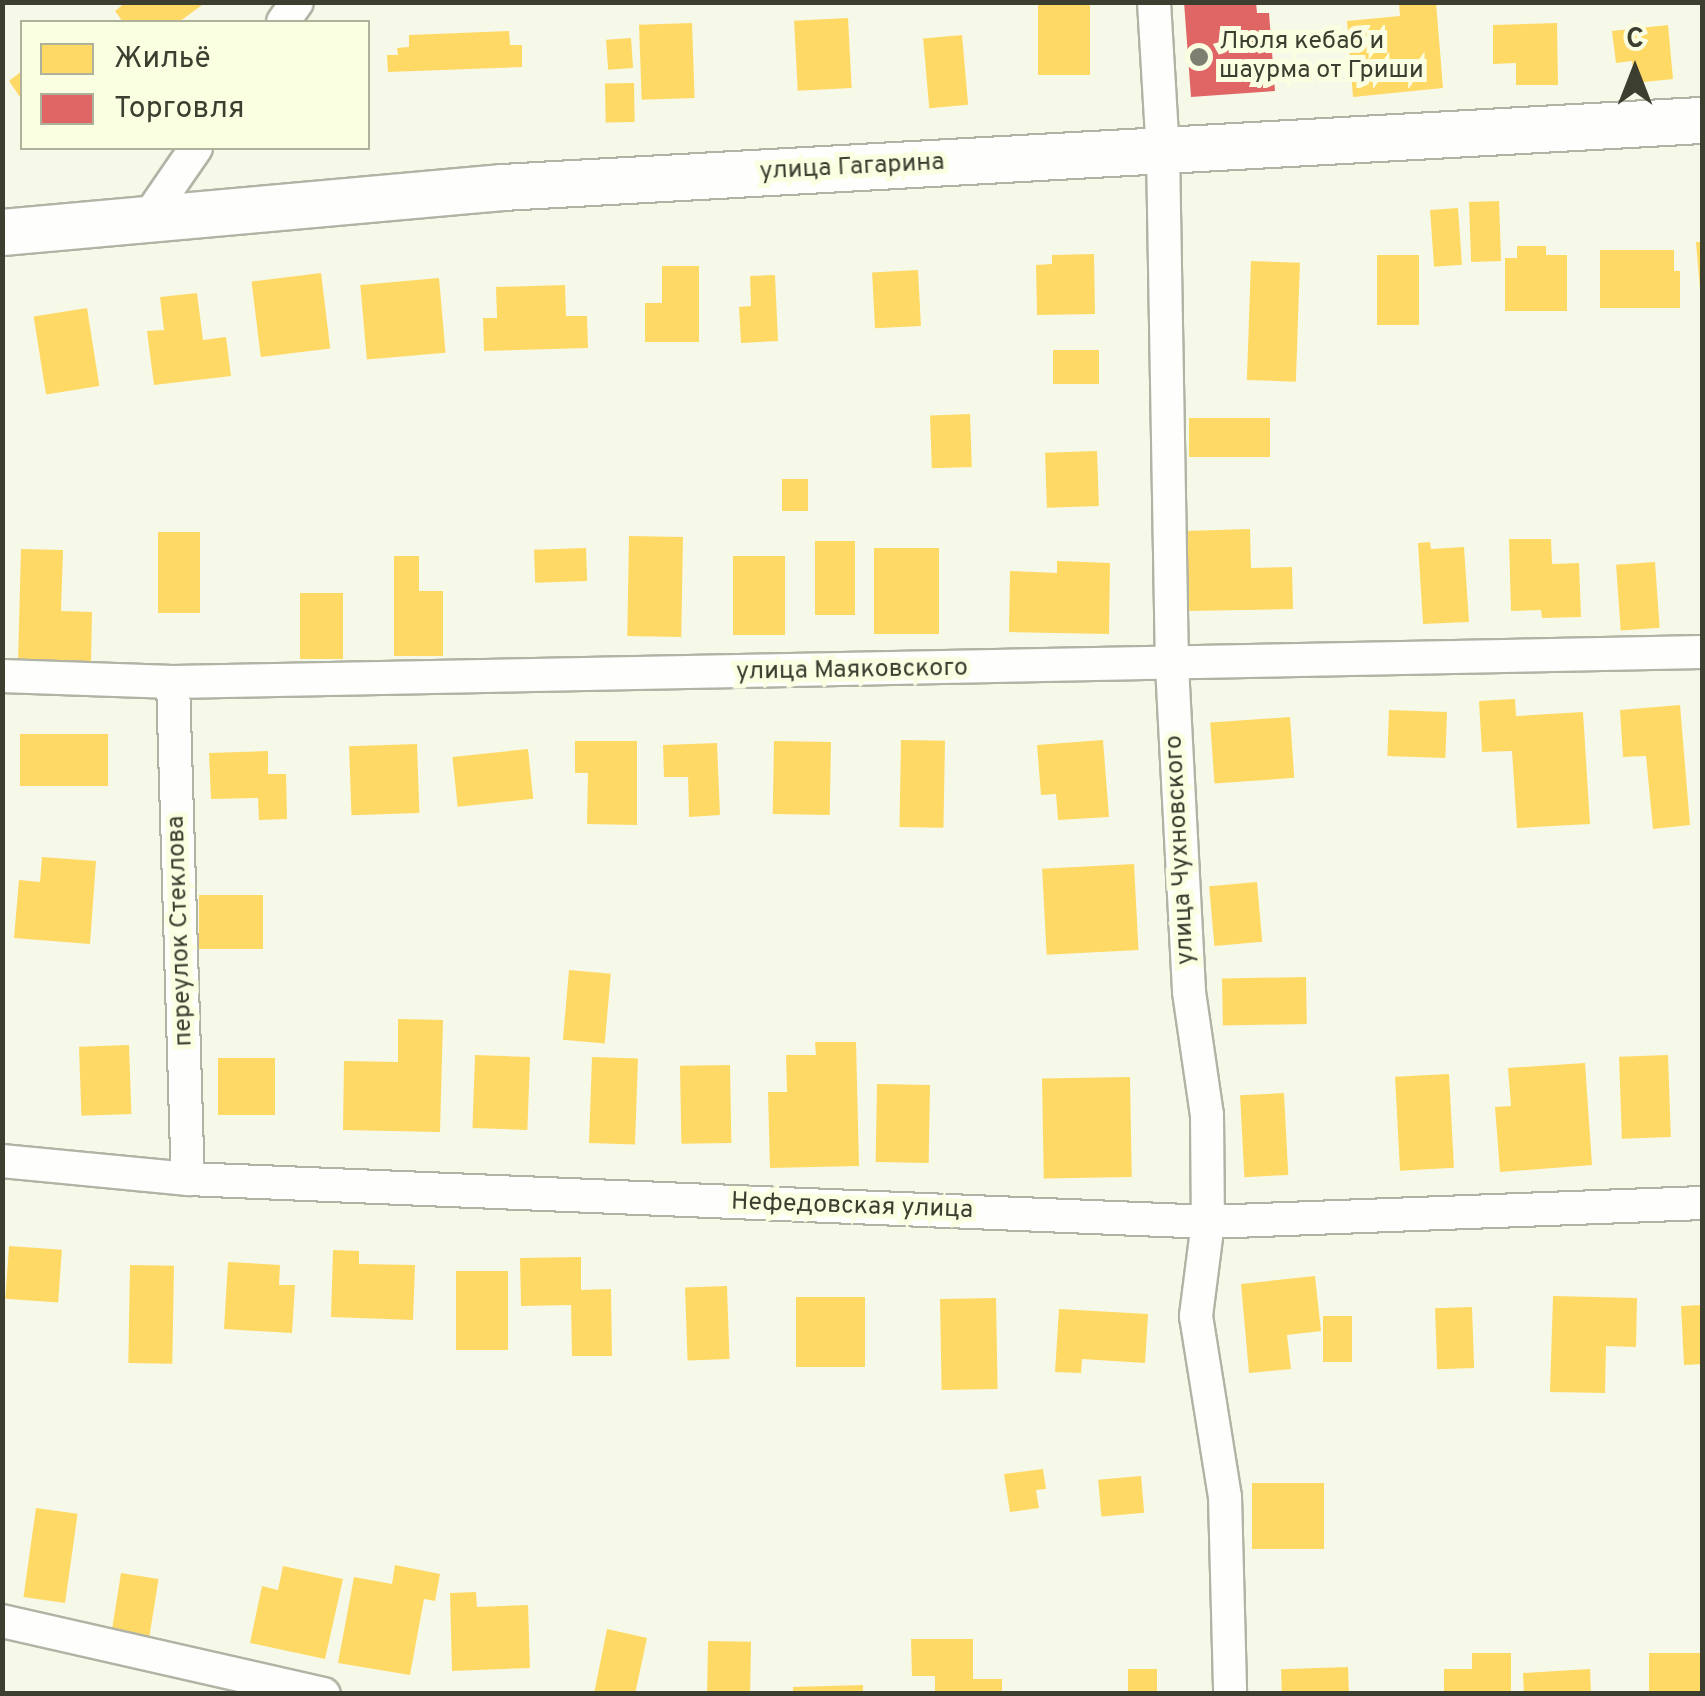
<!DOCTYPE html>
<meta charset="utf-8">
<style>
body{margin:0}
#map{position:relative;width:1705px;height:1696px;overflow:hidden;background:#f6f9e8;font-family:Overpass,sans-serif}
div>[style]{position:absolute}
.homes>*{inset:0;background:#ffd966;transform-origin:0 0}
.shops>*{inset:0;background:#e06666}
.roads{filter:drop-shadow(2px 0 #b1b3a5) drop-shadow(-2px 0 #b1b3a5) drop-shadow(0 2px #b1b3a5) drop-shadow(0 -2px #b1b3a5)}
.street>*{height:32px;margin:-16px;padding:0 16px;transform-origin:16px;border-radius:16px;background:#fefefc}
.secondary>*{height:45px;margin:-22.5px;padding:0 22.5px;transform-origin:22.5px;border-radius:22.5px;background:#fefefc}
.dots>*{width:28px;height:28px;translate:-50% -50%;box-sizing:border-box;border:5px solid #fbffe2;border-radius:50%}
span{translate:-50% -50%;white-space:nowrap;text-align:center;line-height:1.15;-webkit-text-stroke:10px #fbffe2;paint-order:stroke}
.poi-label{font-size:25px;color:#3c3e30}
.left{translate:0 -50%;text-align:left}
.street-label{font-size:25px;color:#3c3e30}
.frame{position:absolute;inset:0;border:5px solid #3c3e30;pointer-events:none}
.legend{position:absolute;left:20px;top:20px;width:350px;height:130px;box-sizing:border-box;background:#fbffe2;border:2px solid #afb29b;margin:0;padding:12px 18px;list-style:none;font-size:30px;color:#3c3e30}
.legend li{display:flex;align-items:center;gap:20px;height:50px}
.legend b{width:50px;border:2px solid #afb29b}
.north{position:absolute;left:1585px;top:20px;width:100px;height:100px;-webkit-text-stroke:8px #fbffe2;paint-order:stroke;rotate:0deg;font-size:28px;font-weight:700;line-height:40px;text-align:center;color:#3c3e30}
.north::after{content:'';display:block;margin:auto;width:35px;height:45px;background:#3c3e30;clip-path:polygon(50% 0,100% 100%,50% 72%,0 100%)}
</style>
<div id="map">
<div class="homes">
<i style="clip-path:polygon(126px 2px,206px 2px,179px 22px,123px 22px,115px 11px)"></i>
<i style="left:1038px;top:2px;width:52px;height:73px"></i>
<i style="clip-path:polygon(1399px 2px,1436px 2px,1443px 88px,1353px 97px,1347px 21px,1400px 16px)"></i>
<i style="left:848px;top:18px;width:70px;height:54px;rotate:87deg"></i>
<i style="left:692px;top:23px;width:75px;height:53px;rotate:88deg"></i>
<i style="clip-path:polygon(1557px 23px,1558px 85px,1516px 85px,1516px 63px,1493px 64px,1493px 25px)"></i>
<i style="clip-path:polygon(1668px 25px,1673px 79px,1635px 83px,1632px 61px,1616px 63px,1612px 31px)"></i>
<i style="clip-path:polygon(509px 31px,510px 45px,522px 45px,522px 67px,388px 72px,387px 55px,398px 55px,397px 48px,409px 47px,409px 35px)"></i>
<i style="left:962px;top:35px;width:70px;height:39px;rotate:85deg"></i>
<i style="left:631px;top:38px;width:30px;height:25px;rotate:86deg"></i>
<i style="clip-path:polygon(22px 71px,22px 100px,9px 81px)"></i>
<i style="left:634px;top:83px;width:39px;height:29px;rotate:89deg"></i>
<i style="left:1499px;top:201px;width:60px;height:30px;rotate:88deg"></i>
<i style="left:1458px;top:208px;width:57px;height:28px;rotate:86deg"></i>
<i style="clip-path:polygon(1696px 242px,1702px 242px,1702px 288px,1700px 289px)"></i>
<i style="clip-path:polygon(1517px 246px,1546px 246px,1546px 255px,1567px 255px,1567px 311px,1505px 311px,1505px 258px,1517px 258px)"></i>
<i style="clip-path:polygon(1600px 250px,1674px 250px,1674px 271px,1680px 271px,1680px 308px,1600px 308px)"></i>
<i style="clip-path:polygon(1094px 254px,1095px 314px,1037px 315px,1036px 265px,1052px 264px,1052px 255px)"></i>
<i style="left:1377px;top:255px;width:42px;height:70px"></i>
<i style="left:1251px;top:261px;width:49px;height:119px;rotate:2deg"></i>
<i style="clip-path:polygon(662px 266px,699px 266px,699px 342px,645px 342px,645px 303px,662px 303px)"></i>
<i style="left:918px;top:270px;width:56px;height:46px;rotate:87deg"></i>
<i style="left:321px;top:273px;width:76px;height:70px;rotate:83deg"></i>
<i style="clip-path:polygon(775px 275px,778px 341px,741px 343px,739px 307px,751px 306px,750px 276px)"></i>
<i style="left:439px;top:278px;width:75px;height:79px;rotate:85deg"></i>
<i style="clip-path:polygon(565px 285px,566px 316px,587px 316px,588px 348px,484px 351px,483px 318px,497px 318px,496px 287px)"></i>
<i style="clip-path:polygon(197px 293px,203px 340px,226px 337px,231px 376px,154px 385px,147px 331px,164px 330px,160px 297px)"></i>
<i style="left:87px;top:308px;width:79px;height:54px;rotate:81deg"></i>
<i style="left:1053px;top:350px;width:46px;height:34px"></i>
<i style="left:970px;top:414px;width:53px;height:40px;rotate:88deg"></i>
<i style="left:1189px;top:418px;width:81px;height:39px"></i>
<i style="left:1097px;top:451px;width:55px;height:52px;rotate:88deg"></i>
<i style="left:782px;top:479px;width:26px;height:32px"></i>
<i style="clip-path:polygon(1250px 529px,1251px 568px,1292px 567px,1293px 609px,1187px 611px,1185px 531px)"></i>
<i style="left:158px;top:532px;width:42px;height:81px"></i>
<i style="left:629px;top:536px;width:54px;height:100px;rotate:1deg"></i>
<i style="clip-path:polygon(1509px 539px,1551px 539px,1552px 564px,1579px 563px,1581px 617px,1542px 618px,1541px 610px,1511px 611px)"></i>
<i style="left:815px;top:541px;width:40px;height:74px"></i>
<i style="clip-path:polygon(1430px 542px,1431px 549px,1464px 547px,1469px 622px,1423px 624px,1418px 543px)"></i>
<i style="left:586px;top:548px;width:33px;height:52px;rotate:88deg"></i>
<i style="left:874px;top:548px;width:65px;height:86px"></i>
<i style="clip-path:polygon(21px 549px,63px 550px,61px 611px,92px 612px,91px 664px,18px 662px)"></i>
<i style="clip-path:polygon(394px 556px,419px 556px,419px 591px,443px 591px,443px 656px,394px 656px)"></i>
<i style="left:733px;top:556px;width:52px;height:79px"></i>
<i style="clip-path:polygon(1057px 561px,1110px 563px,1109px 634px,1009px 632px,1010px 571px,1057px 573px)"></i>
<i style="left:1655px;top:562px;width:66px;height:39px;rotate:86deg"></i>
<i style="left:300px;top:593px;width:43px;height:66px"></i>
<i style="clip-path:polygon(1515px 699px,1516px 716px,1583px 712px,1590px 824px,1517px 828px,1512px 751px,1482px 752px,1479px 701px)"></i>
<i style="clip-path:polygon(1680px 705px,1690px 825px,1653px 829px,1646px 756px,1623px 757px,1620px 710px)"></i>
<i style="left:1389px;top:710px;width:58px;height:46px;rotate:2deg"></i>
<i style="left:1290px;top:717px;width:61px;height:80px;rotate:86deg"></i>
<i style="left:20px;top:734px;width:88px;height:52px"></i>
<i style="left:901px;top:740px;width:44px;height:87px;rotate:1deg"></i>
<i style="clip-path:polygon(1103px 740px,1109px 817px,1058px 820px,1056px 794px,1041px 795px,1037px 745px)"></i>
<i style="clip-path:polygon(575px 741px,637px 741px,637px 825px,587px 824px,588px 773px,575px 773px)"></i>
<i style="left:774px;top:741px;width:57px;height:73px;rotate:1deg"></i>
<i style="clip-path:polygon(717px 743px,720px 815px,689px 817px,688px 777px,664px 777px,663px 745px)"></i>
<i style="left:417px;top:744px;width:69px;height:68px;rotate:88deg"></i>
<i style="left:528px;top:749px;width:50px;height:76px;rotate:84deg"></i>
<i style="clip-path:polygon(268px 751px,268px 774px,286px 774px,287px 819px,259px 820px,258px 798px,211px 799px,209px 753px)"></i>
<i style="clip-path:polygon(42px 857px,96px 861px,90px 944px,14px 938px,19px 880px,40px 882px)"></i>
<i style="left:1134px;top:864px;width:86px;height:92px;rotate:87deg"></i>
<i style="left:1257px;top:882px;width:60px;height:48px;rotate:85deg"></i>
<i style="left:199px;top:895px;width:64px;height:54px"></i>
<i style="left:569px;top:970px;width:42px;height:70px;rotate:5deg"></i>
<i style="left:1306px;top:977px;width:47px;height:84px;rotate:89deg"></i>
<i style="clip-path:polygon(398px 1019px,443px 1020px,440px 1132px,343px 1130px,344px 1061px,398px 1062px)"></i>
<i style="clip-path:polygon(815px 1042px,856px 1042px,859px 1166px,770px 1168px,768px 1092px,787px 1092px,786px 1055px,816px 1055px)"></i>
<i style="left:129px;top:1045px;width:69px;height:50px;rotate:88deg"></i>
<i style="left:475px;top:1055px;width:55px;height:73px;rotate:2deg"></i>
<i style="left:1668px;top:1055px;width:82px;height:49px;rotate:88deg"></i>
<i style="left:592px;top:1057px;width:46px;height:86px;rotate:2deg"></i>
<i style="left:218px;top:1058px;width:57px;height:57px"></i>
<i style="clip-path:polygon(1585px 1063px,1592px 1165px,1500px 1172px,1495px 1107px,1511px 1106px,1508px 1068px)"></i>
<i style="left:730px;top:1065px;width:78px;height:50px;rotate:89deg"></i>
<i style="left:1449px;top:1074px;width:94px;height:54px;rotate:87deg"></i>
<i style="left:1130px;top:1077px;width:100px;height:88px;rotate:89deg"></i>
<i style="left:877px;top:1084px;width:53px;height:78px;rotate:1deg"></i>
<i style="left:1284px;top:1093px;width:82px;height:44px;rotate:87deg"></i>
<i style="left:9px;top:1246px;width:53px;height:53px;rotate:4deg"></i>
<i style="clip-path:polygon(333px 1250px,359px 1251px,359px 1264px,415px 1265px,413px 1320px,331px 1317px)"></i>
<i style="clip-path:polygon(581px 1257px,581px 1290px,611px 1289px,612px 1356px,572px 1356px,571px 1305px,521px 1306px,520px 1258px)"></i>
<i style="clip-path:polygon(228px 1262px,280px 1265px,279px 1285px,295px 1285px,292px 1333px,224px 1329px)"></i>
<i style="left:130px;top:1265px;width:44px;height:98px;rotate:1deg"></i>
<i style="left:456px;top:1271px;width:52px;height:79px"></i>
<i style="clip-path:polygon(1315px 1276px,1321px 1331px,1287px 1335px,1291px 1369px,1249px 1373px,1241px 1284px)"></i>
<i style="left:727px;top:1286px;width:73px;height:42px;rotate:88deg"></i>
<i style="clip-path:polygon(1553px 1296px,1637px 1298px,1636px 1347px,1606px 1346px,1605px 1393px,1550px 1392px)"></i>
<i style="left:865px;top:1297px;width:70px;height:69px;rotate:90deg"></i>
<i style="left:996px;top:1298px;width:91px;height:56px;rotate:89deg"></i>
<i style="clip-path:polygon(1702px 1305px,1702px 1364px,1684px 1365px,1681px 1306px)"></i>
<i style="left:1472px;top:1307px;width:61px;height:37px;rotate:88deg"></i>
<i style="clip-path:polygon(1059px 1309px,1148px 1314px,1145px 1363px,1082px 1359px,1081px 1373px,1055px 1372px)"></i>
<i style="left:1323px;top:1316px;width:29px;height:46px"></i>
<i style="clip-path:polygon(1043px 1469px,1046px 1489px,1036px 1490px,1039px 1508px,1010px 1512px,1004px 1474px)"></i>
<i style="left:1141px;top:1476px;width:37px;height:43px;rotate:85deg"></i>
<i style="left:1252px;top:1483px;width:72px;height:66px"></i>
<i style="left:36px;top:1508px;width:42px;height:90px;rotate:8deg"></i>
<i style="clip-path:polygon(395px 1565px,440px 1574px,435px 1601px,424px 1599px,410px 1675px,338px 1663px,354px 1577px,392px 1584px)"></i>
<i style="clip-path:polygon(283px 1566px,343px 1579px,325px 1659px,250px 1643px,262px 1586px,278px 1590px)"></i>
<i style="left:121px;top:1573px;width:38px;height:59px;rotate:9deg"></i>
<i style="clip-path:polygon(476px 1592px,477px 1607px,528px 1605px,530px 1668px,452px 1671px,450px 1593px)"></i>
<i style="clip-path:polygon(607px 1629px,647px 1638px,635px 1694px,594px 1694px)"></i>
<i style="clip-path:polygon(911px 1639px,973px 1639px,973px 1679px,1002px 1679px,1002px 1694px,935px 1694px,935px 1676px,912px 1676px)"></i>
<i style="left:708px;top:1641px;width:43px;height:53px;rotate:1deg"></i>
<i style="clip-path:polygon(1472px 1653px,1511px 1653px,1511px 1694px,1444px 1694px,1444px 1669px,1472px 1669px)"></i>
<i style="left:1702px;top:1653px;width:41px;height:53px;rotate:90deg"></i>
<i style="left:1348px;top:1667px;width:27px;height:67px;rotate:88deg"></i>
<i style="left:1128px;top:1669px;width:29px;height:25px"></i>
<i style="clip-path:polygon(1590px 1669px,1591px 1694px,1524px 1694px,1523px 1673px)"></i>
<i style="clip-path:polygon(863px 1685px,863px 1694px,793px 1694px,793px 1687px)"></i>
</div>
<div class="shops">
<i style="clip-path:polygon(1184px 2px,1256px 2px,1257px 13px,1269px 13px,1275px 91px,1191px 97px)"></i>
</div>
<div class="roads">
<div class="street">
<i style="left:1154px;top:2px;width:150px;rotate:86.6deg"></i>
<i style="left:1163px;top:152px;width:514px;rotate:89deg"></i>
<i style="left:1172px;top:666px;width:326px;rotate:87deg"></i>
<i style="left:1189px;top:992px;width:124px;rotate:81.7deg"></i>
<i style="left:1207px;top:1115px;width:107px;rotate:89.5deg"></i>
<i style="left:1208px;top:1222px;width:95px;rotate:97.3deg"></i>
<i style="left:1196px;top:1316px;width:183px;rotate:80.9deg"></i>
<i style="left:1225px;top:1497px;width:197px;rotate:88.5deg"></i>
<i style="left:283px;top:22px;width:24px;rotate:-55deg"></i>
<i style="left:147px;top:219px;width:86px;rotate:-55.4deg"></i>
<i style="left:2px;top:676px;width:171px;rotate:2deg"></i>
<i style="left:173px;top:682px;width:1529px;rotate:-1.12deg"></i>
<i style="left:173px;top:682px;width:497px;rotate:88.3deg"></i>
<i style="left:2px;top:1161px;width:187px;rotate:5.5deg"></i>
<i style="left:188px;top:1179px;width:1021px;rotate:2.41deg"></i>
<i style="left:1208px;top:1222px;width:494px;rotate:-2.2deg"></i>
<i style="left:2px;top:1621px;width:330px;rotate:12.8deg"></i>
</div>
<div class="secondary">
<i style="left:2px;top:232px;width:502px;rotate:-5.14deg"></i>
<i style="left:502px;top:187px;width:1202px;rotate:-3.2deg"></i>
</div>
</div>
<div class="dots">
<i style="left:1199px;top:57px;background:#7d7f70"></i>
</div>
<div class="poi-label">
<span class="left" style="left:1219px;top:57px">Люля кебаб и<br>шаурма от Гриши</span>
</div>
<div class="street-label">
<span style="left:852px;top:168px;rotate:-3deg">улица Гагарина</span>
<span style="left:852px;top:671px;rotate:-1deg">улица Маяковского</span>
<span style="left:1181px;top:850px;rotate:-93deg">улица Чухновского</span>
<span style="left:181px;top:931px;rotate:-92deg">переулок Стеклова</span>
<span style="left:852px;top:1207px;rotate:2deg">Нефедовская улица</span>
</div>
<div class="frame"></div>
<ul class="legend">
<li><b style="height:28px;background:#ffd966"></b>Жильё</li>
<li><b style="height:28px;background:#e06666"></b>Торговля</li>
</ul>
<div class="north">С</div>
</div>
